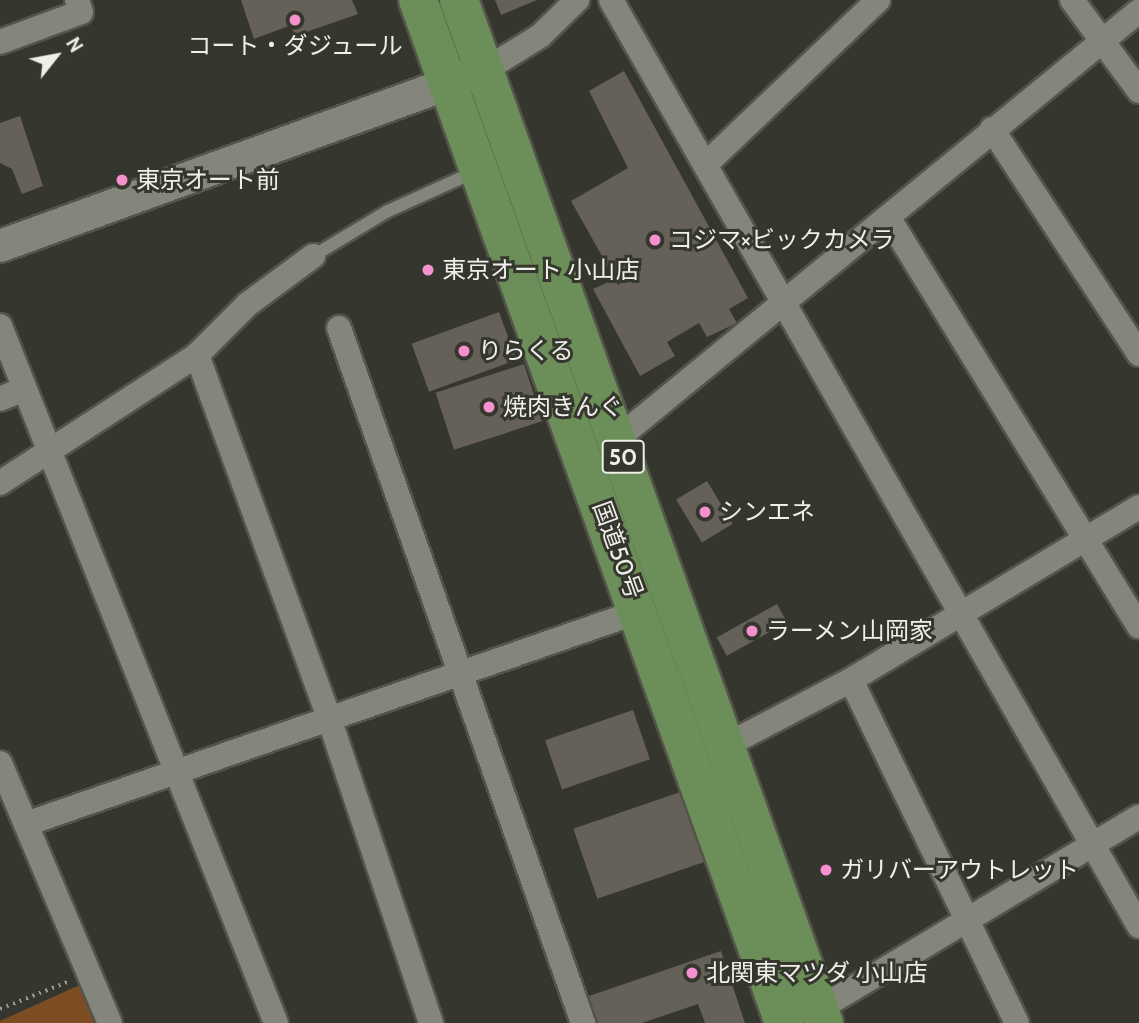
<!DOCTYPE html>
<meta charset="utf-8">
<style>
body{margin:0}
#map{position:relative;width:1139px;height:1023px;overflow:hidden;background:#35362d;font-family:Cabin,"Noto Sans JP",sans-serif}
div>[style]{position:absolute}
.green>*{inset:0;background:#7c4d23}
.building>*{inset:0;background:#666158;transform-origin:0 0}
.path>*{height:3.5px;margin-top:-1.75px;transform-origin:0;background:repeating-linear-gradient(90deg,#999992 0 2px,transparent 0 7px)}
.roads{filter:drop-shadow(2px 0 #54544c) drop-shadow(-2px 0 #54544c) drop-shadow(0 2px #54544c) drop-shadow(0 -2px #54544c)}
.service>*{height:12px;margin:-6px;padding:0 6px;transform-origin:6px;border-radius:6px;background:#85867b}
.minor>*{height:24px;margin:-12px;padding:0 12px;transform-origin:12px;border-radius:12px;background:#85867b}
.tertiary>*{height:32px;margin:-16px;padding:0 16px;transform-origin:16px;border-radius:16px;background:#85867b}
.trunk>*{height:38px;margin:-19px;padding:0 19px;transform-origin:19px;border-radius:19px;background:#6c8e58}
.dots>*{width:19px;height:19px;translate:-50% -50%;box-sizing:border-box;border:4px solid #35362d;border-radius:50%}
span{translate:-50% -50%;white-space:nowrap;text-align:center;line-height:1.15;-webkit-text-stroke:6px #35362d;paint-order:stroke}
.shield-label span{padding:2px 5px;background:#35362d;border:2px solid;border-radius:5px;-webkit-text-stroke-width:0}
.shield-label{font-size:23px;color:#efefe9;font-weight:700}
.poi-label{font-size:24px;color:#efefe9}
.left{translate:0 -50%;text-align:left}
.street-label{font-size:24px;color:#efefe9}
.north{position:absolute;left:21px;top:21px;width:70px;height:70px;-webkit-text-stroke:5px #35362d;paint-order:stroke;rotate:59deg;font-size:19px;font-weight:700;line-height:28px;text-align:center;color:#efefe9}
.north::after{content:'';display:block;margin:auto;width:24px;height:32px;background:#efefe9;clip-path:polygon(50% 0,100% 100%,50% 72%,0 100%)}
</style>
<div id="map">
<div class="green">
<i style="clip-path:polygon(84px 983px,101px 1023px,0 1023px,0 1021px)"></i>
</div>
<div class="building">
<i style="clip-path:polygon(241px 0,352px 0,358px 14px,295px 36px,291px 25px,254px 39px)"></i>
<i style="clip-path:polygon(495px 0,537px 0,501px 15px)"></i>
<i style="clip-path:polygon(624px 71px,748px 298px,729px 309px,737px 323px,707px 337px,699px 323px,667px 342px,675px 356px,640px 376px,593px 289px,615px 279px,571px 201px,628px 168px,589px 91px)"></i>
<i style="clip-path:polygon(20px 116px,43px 186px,22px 194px,12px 169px,0 163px,0 123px)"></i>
<i style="left:499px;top:312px;width:51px;height:93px;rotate:70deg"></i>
<i style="left:524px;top:364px;width:60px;height:93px;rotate:72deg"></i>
<i style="left:707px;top:481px;width:50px;height:36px;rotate:59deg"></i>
<i style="left:777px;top:604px;width:21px;height:69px;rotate:61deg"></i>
<i style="left:633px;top:710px;width:52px;height:93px;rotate:71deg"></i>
<i style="left:683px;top:791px;width:74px;height:116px;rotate:71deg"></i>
<i style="clip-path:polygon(721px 951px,745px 1023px,705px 1023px,698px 1004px,642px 1023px,598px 1023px,589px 996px)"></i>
</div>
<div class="path">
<i style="left:0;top:1009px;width:75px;rotate:-21.8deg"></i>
</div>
<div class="roads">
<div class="service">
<i style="left:313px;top:256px;width:87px;rotate:-31deg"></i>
<i style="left:388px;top:211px;width:94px;rotate:-24.4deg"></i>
</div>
<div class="minor">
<i style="left:611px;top:0;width:1066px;rotate:60.31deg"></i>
<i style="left:1072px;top:0;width:113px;rotate:53.6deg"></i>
<i style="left:0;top:42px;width:86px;rotate:-20.3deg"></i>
<i style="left:81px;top:12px;width:13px;rotate:-108deg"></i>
<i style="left:485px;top:70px;width:65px;rotate:-31.7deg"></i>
<i style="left:540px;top:36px;width:52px;rotate:-44.2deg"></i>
<i style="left:992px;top:129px;width:269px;rotate:56.8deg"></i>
<i style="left:705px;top:165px;width:239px;rotate:-43.6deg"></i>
<i style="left:888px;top:217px;width:480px;rotate:58.5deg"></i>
<i style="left:0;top:326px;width:750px;rotate:68.4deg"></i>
<i style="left:339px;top:328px;width:737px;rotate:70.65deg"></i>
<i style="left:197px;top:355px;width:386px;rotate:70deg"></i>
<i style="left:329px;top:718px;width:322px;rotate:71.5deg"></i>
<i style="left:0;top:399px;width:26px;rotate:-23deg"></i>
<i style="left:617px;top:439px;width:675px;rotate:-39.35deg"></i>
<i style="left:0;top:483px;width:235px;rotate:-33deg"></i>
<i style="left:197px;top:355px;width:72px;rotate:-45deg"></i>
<i style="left:248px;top:304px;width:81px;rotate:-36.4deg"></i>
<i style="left:851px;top:680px;width:381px;rotate:64.2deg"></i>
<i style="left:725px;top:746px;width:142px;rotate:-27.6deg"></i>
<i style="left:851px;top:680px;width:336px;rotate:-31deg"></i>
<i style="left:0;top:763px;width:282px;rotate:67.1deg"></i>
<i style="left:26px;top:824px;width:650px;rotate:-19.13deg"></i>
<i style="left:819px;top:1009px;width:373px;rotate:-31deg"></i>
</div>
<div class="tertiary">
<i style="left:0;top:246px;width:499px;rotate:-19.9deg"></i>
</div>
<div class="trunk">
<i style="left:418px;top:0;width:1087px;rotate:70.31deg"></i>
<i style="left:459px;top:0;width:1086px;rotate:70.36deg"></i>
</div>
</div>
<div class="dots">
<i style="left:295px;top:20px;background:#f790ce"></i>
<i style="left:122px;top:180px;background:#f790ce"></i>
<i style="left:655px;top:240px;background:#f790ce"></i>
<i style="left:428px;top:270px;background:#f790ce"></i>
<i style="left:464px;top:351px;background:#f790ce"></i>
<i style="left:489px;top:407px;background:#f790ce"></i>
<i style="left:705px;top:512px;background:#f790ce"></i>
<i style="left:752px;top:631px;background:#f790ce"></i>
<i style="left:826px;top:870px;background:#f790ce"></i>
<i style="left:692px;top:973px;background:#f790ce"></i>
</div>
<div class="shield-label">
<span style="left:623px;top:457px">50</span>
</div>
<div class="poi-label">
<span style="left:295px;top:46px">コート・ダジュール</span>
<span class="left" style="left:136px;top:180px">東京オート前</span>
<span class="left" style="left:669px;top:240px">コジマ×ビックカメラ</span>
<span class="left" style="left:442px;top:270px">東京オート 小山店</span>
<span class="left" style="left:478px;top:351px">りらくる</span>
<span class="left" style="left:503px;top:407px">焼肉きんぐ</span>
<span class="left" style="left:719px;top:512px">シンエネ</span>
<span class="left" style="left:766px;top:631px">ラーメン山岡家</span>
<span class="left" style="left:840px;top:870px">ガリバーアウトレット</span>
<span class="left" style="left:706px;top:973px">北関東マツダ 小山店</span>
</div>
<div class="street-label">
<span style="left:618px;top:550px;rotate:70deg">国道50号</span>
</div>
<div class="north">N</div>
</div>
